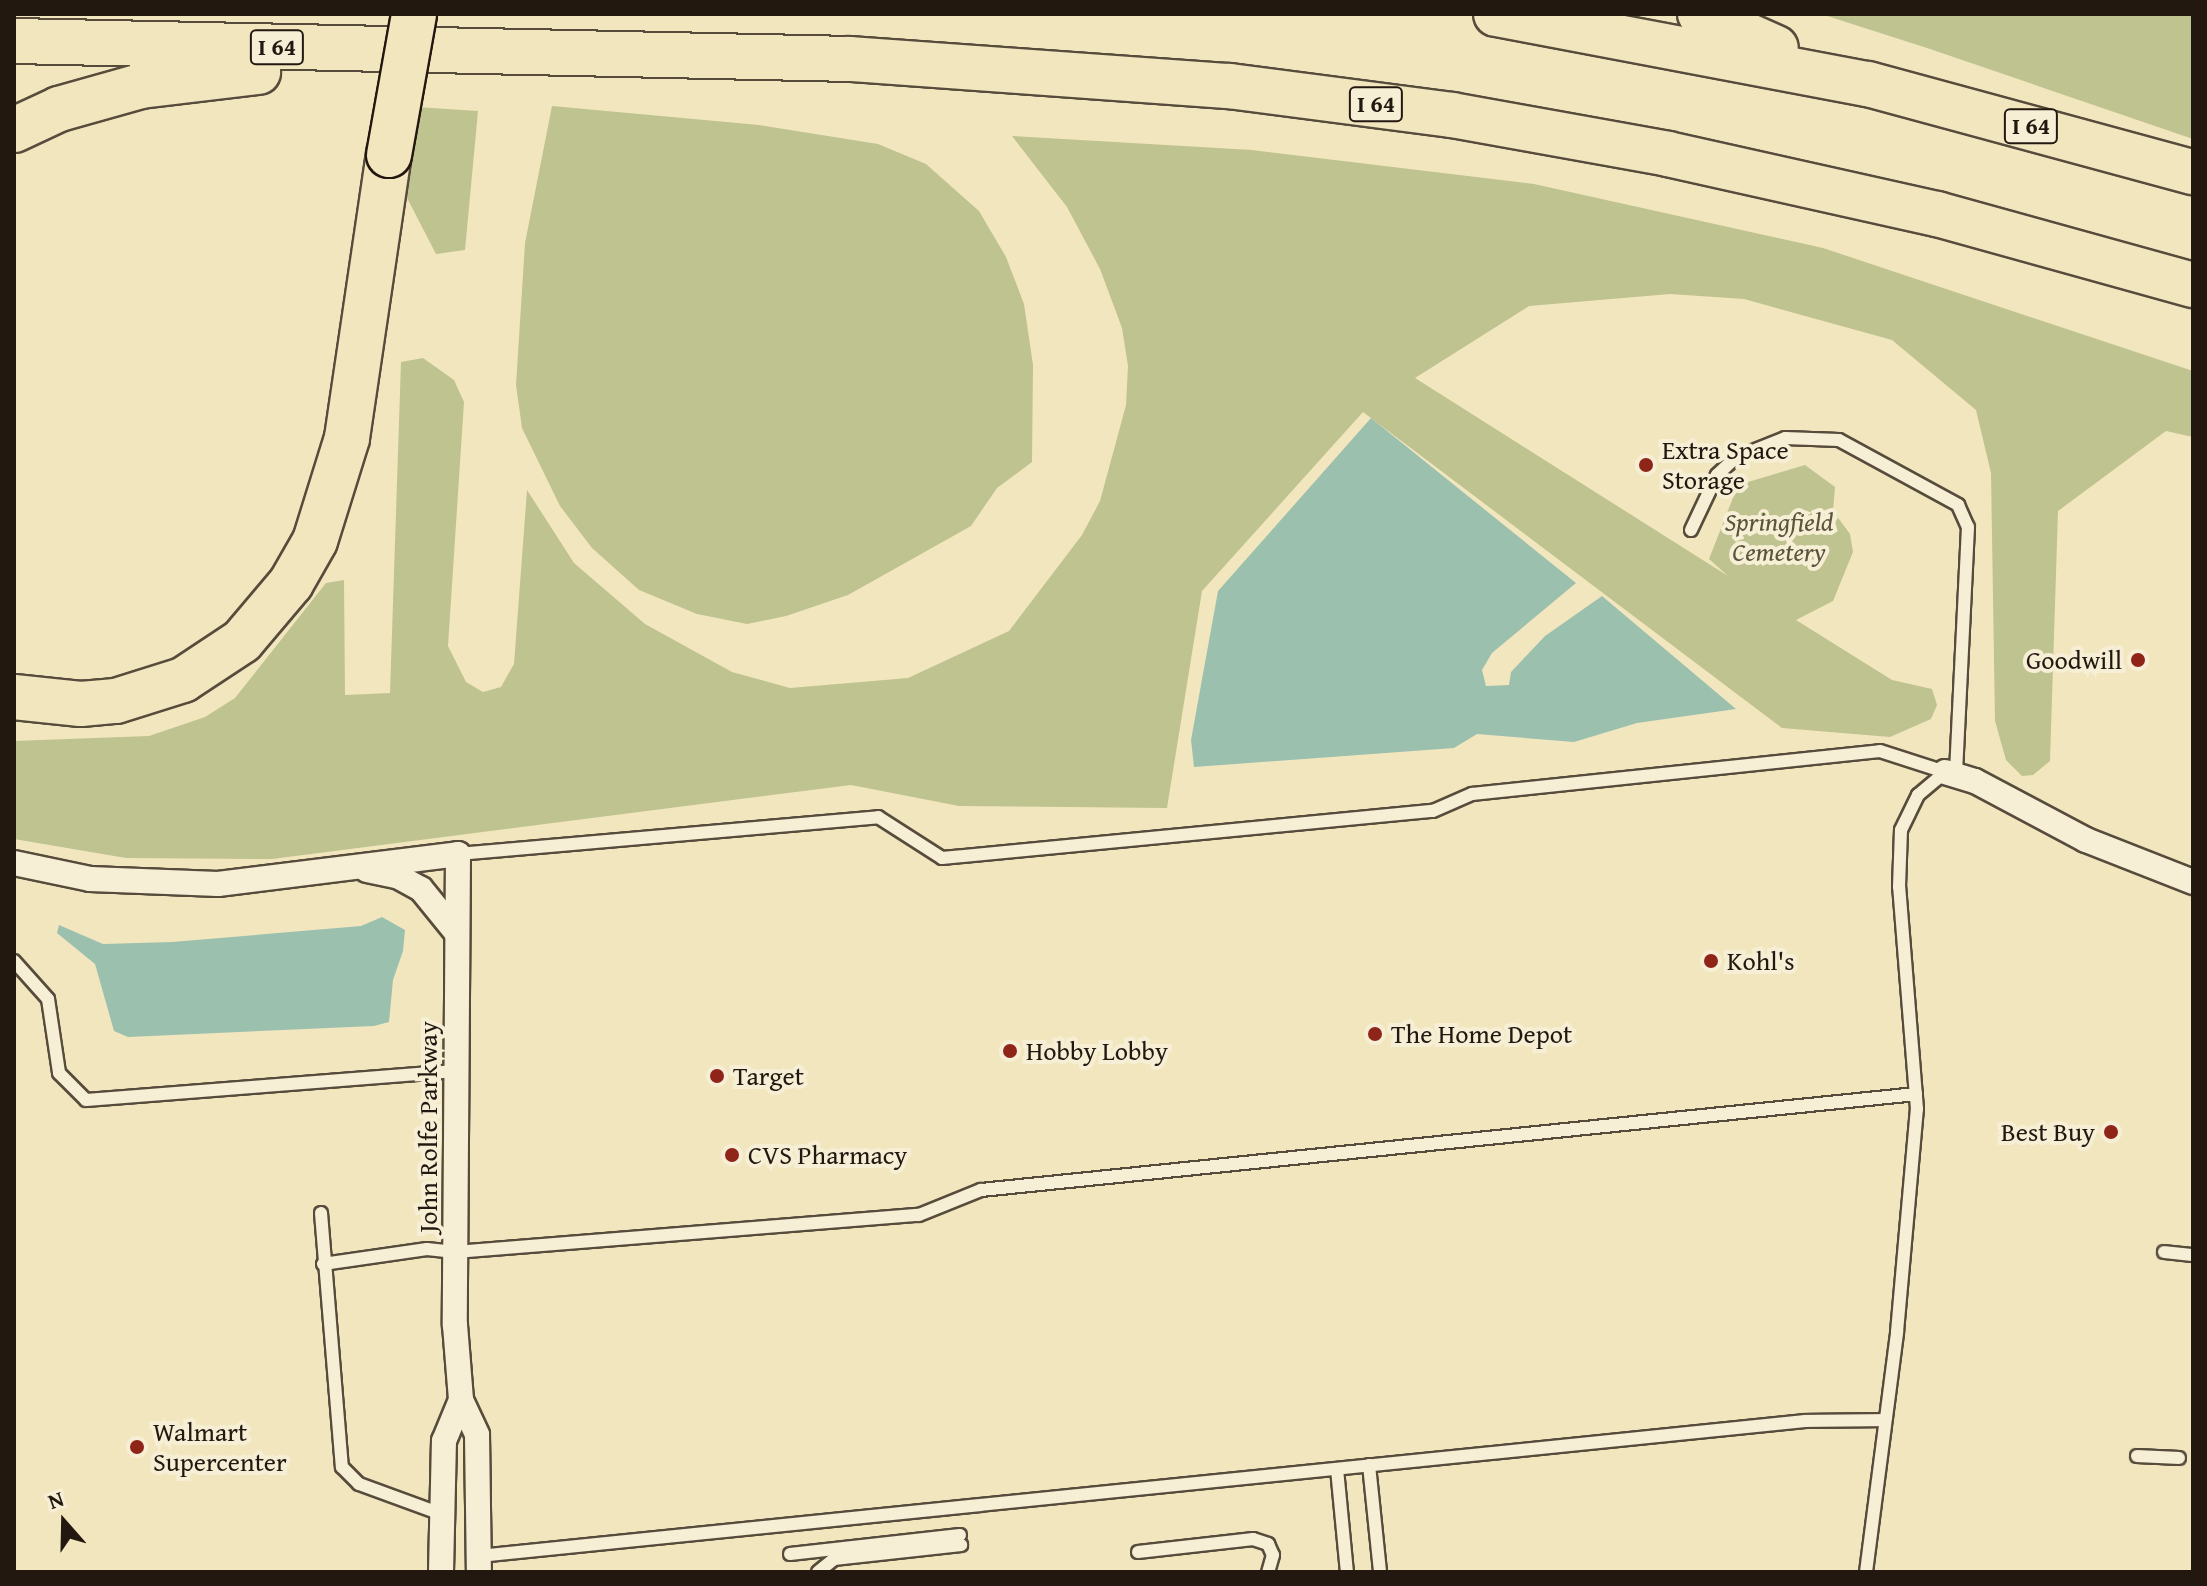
<!DOCTYPE html>
<style>
body{margin:0}
#map{position:relative;width:2207px;height:1586px;overflow:hidden;background:#f2e6bf;font-family:"Gentium Book Plus",serif}
div>[style]{position:absolute}
.green>*{inset:0;background:#bfc38f}
.water>*{inset:0;background:#9cc0ae}
.roads{filter:drop-shadow(2px 0 #574c3c) drop-shadow(-2px 0 #574c3c) drop-shadow(0 2px #574c3c) drop-shadow(0 -2px #574c3c)}
.service>*{height:12px;margin:-6px;padding:0 6px;transform-origin:6px;border-radius:6px;background:#f7efd5}
.minor>*{height:24px;margin:-12px;padding:0 12px;transform-origin:12px;border-radius:12px;background:#f7efd5}
.motorway>*{height:44px;margin:-22px;padding:0 22px;transform-origin:22px;border-radius:22px;background:#f2e6bf}
.bridges{filter:drop-shadow(2px 0 #231810) drop-shadow(-2px 0 #231810) drop-shadow(0 2px #231810) drop-shadow(0 -2px #231810)}
.motorway-bridge>*{height:44px;margin:-22px;padding:0 22px;transform-origin:22px;border-radius:22px;background:#f2e6bf}
.dots>*{width:22px;height:22px;translate:-50% -50%;box-sizing:border-box;border:4px solid #f7efd5;border-radius:50%}
span{translate:-50% -50%;white-space:nowrap;text-align:center;line-height:1.15;-webkit-text-stroke:8px #f7efd5;paint-order:stroke}
.shield-label span{padding:2px 6px;background:#f7efd5;border:2px solid;border-radius:6px;-webkit-text-stroke-width:0}
.shield-label{font-size:24px;color:#231810;font-weight:700}
.poi-label{font-size:26px;color:#231810}
.left{translate:0 -50%;text-align:left}
.right{translate:-100% -50%;text-align:right}
.park-label{font-size:26px;color:#5a543c;font-style:italic}
.street-label{font-size:26px;color:#231810}
.frame{position:absolute;inset:0;border:16px solid #231810;pointer-events:none}
.north{position:absolute;left:24px;top:1482px;width:80px;height:80px;-webkit-text-stroke:6px #f7efd5;paint-order:stroke;rotate:340deg;font-size:22px;font-weight:700;line-height:32px;text-align:center;color:#231810}
.north::after{content:'';display:block;margin:auto;width:28px;height:36px;background:#231810;clip-path:polygon(50% 0,100% 100%,50% 72%,0 100%)}
</style>
<div id="map">
<div class="green">
<i style="clip-path:polygon(1821px 14px,2193px 14px,2193px 139px,1930px 49px)"></i>
<i style="clip-path:polygon(552px 106px,759px 125px,878px 144px,926px 164px,979px 211px,1006px 257px,1024px 304px,1033px 365px,1032px 462px,997px 488px,971px 526px,848px 595px,786px 616px,747px 624px,697px 614px,639px 590px,592px 548px,560px 506px,522px 428px,516px 385px,525px 243px)"></i>
<i style="clip-path:polygon(416px 107px,478px 111px,465px 250px,436px 254px,405px 194px)"></i>
<i style="clip-path:polygon(1012px 136px,1252px 150px,1534px 184px,1823px 248px,2193px 371px,2193px 437px,2166px 431px,2058px 511px,2050px 761px,2033px 775px,2022px 776px,2006px 760px,1995px 721px,1991px 473px,1976px 410px,1892px 340px,1744px 299px,1670px 294px,1529px 306px,1415px 378px,1728px 576px,1709px 559px,1738px 485px,1805px 465px,1835px 487px,1833px 511px,1850px 534px,1853px 552px,1833px 601px,1796px 620px,1892px 680px,1932px 689px,1937px 705px,1931px 719px,1890px 737px,1782px 728px,1363px 412px,1202px 591px,1167px 808px,959px 806px,851px 785px,272px 859px,126px 858px,14px 839px,14px 741px,149px 736px,205px 717px,235px 698px,326px 583px,344px 580px,345px 695px,390px 693px,401px 362px,423px 358px,454px 380px,464px 402px,448px 646px,466px 682px,483px 692px,501px 687px,514px 664px,527px 490px,574px 563px,645px 624px,732px 672px,790px 688px,908px 678px,1009px 631px,1082px 535px,1100px 501px,1126px 405px,1128px 366px,1122px 328px,1100px 269px,1067px 207px)"></i>
</div>
<div class="water">
<i style="clip-path:polygon(1371px 418px,1576px 583px,1492px 653px,1482px 670px,1486px 686px,1509px 685px,1511px 672px,1545px 636px,1602px 596px,1736px 709px,1637px 723px,1574px 742px,1477px 734px,1454px 748px,1194px 767px,1191px 740px,1218px 591px)"></i>
<i style="clip-path:polygon(382px 917px,405px 930px,403px 951px,393px 980px,389px 1022px,374px 1026px,128px 1037px,114px 1031px,95px 964px,57px 933px,59px 925px,103px 944px,172px 942px,361px 926px)"></i>
</div>
<div class="roads">
<div class="service">
<i style="left:1691px;top:530px;width:61px;rotate:-64.7deg"></i>
<i style="left:1717px;top:475px;width:25px;rotate:-43deg"></i>
<i style="left:1735px;top:458px;width:54px;rotate:-21.8deg"></i>
<i style="left:1785px;top:438px;width:54px;rotate:2.1deg"></i>
<i style="left:1839px;top:440px;width:136px;rotate:28.6deg"></i>
<i style="left:1958px;top:505px;width:24px;rotate:66deg"></i>
<i style="left:1968px;top:527px;width:249px;rotate:92.8deg"></i>
<i style="left:458px;top:854px;width:422px;rotate:-5deg"></i>
<i style="left:878px;top:817px;width:76px;rotate:32.6deg"></i>
<i style="left:942px;top:858px;width:493px;rotate:-5.5deg"></i>
<i style="left:1433px;top:811px;width:43px;rotate:-23.6deg"></i>
<i style="left:1472px;top:794px;width:410px;rotate:-6deg"></i>
<i style="left:1880px;top:751px;width:68px;rotate:17.9deg"></i>
<i style="left:14px;top:961px;width:51px;rotate:48.2deg"></i>
<i style="left:48px;top:999px;width:75px;rotate:81.5deg"></i>
<i style="left:59px;top:1073px;width:38px;rotate:45deg"></i>
<i style="left:86px;top:1100px;width:371px;rotate:-4.5deg"></i>
<i style="left:321px;top:1213px;width:255px;rotate:85.3deg"></i>
<i style="left:342px;top:1467px;width:24px;rotate:45deg"></i>
<i style="left:359px;top:1484px;width:87px;rotate:20.1deg"></i>
<i style="left:2164px;top:1252px;width:29px;rotate:6deg"></i>
<i style="left:323px;top:1264px;width:105px;rotate:-8.2deg"></i>
<i style="left:427px;top:1249px;width:28px;rotate:6deg"></i>
<i style="left:455px;top:1252px;width:465px;rotate:-4.6deg"></i>
<i style="left:919px;top:1215px;width:67px;rotate:-22deg"></i>
<i style="left:981px;top:1190px;width:940px;rotate:-5.86deg"></i>
<i style="left:2137px;top:1456px;width:42px;rotate:2.7deg"></i>
<i style="left:1369px;top:1465px;width:108px;rotate:84.1deg"></i>
<i style="left:1337px;top:1469px;width:103px;rotate:84.5deg"></i>
<i style="left:1138px;top:1552px;width:116px;rotate:-6.4deg"></i>
<i style="left:1253px;top:1539px;width:16px;rotate:18deg"></i>
<i style="left:1268px;top:1544px;width:12px;rotate:66deg"></i>
<i style="left:1273px;top:1555px;width:18px;rotate:106deg"></i>
<i style="left:790px;top:1554px;width:171px;rotate:-6.4deg"></i>
<i style="left:479px;top:1556px;width:1333px;rotate:-5.81deg"></i>
<i style="left:1805px;top:1421px;width:80px;rotate:-0.7deg"></i>
<i style="left:818px;top:1572px;width:21px;rotate:-39deg"></i>
<i style="left:834px;top:1559px;width:128px;rotate:-6.3deg"></i>
<i style="left:1866px;top:1572px;width:242px;rotate:-82.6deg"></i>
<i style="left:1897px;top:1332px;width:224px;rotate:-84.9deg"></i>
<i style="left:1917px;top:1109px;width:223px;rotate:-94.6deg"></i>
<i style="left:1899px;top:887px;width:57px;rotate:-88deg"></i>
<i style="left:1901px;top:830px;width:39px;rotate:-64deg"></i>
<i style="left:1918px;top:795px;width:35px;rotate:-40deg"></i>
</div>
<div class="minor">
<i style="left:1945px;top:772px;width:31px;rotate:17deg"></i>
<i style="left:1975px;top:781px;width:126px;rotate:28deg"></i>
<i style="left:2086px;top:840px;width:115px;rotate:21.4deg"></i>
<i style="left:14px;top:863px;width:78px;rotate:11.9deg"></i>
<i style="left:90px;top:879px;width:128px;rotate:2.2deg"></i>
<i style="left:218px;top:884px;width:242px;rotate:-7.1deg"></i>
<i style="left:458px;top:854px;width:471px;rotate:90.4deg"></i>
<i style="left:455px;top:1325px;width:75px;rotate:85.4deg"></i>
<i style="left:461px;top:1400px;width:38px;rotate:65deg"></i>
<i style="left:477px;top:1435px;width:137px;rotate:89.2deg"></i>
<i style="left:367px;top:870px;width:33px;rotate:12deg"></i>
<i style="left:399px;top:877px;width:25px;rotate:29deg"></i>
<i style="left:421px;top:889px;width:55px;rotate:50.9deg"></i>
<i style="left:441px;top:1572px;width:131px;rotate:-88.7deg"></i>
<i style="left:444px;top:1441px;width:44px;rotate:-67.5deg"></i>
</div>
<div class="motorway">
<i style="left:1496px;top:14px;width:379px;rotate:10.7deg"></i>
<i style="left:1868px;top:84px;width:337px;rotate:15.2deg"></i>
<i style="left:1700px;top:14px;width:83px;rotate:24.1deg"></i>
<i style="left:14px;top:41px;width:836px;rotate:1.23deg"></i>
<i style="left:850px;top:59px;width:380px;rotate:4.1deg"></i>
<i style="left:1229px;top:86px;width:225px;rotate:7.4deg"></i>
<i style="left:1452px;top:115px;width:219px;rotate:10.2deg"></i>
<i style="left:1668px;top:154px;width:276px;rotate:12.6deg"></i>
<i style="left:1937px;top:214px;width:266px;rotate:15.5deg"></i>
<i style="left:14px;top:130px;width:50px;rotate:-25deg"></i>
<i style="left:59px;top:109px;width:85px;rotate:-15.7deg"></i>
<i style="left:141px;top:86px;width:118px;rotate:-6.8deg"></i>
<i style="left:14px;top:697px;width:67px;rotate:6deg"></i>
<i style="left:81px;top:704px;width:35px;rotate:-5deg"></i>
<i style="left:116px;top:701px;width:70px;rotate:-17.4deg"></i>
<i style="left:183px;top:680px;width:71px;rotate:-33.5deg"></i>
<i style="left:242px;top:641px;width:76px;rotate:-49.8deg"></i>
<i style="left:291px;top:583px;width:48px;rotate:-60.3deg"></i>
<i style="left:315px;top:541px;width:108px;rotate:-72.7deg"></i>
<i style="left:347px;top:438px;width:286px;rotate:-81.6deg"></i>
</div>
</div>
<div class="bridges">
<div class="motorway-bridge">
<i style="left:389px;top:155px;width:143px;rotate:-79.9deg"></i>
</div>
</div>
<div class="dots">
<i style="left:1646px;top:465px;background:#8f2418"></i>
<i style="left:2138px;top:660px;background:#8f2418"></i>
<i style="left:1711px;top:961px;background:#8f2418"></i>
<i style="left:1375px;top:1034px;background:#8f2418"></i>
<i style="left:1010px;top:1051px;background:#8f2418"></i>
<i style="left:717px;top:1076px;background:#8f2418"></i>
<i style="left:2111px;top:1132px;background:#8f2418"></i>
<i style="left:732px;top:1155px;background:#8f2418"></i>
<i style="left:137px;top:1447px;background:#8f2418"></i>
</div>
<div class="shield-label">
<span style="left:277px;top:47px">I 64</span>
<span style="left:1376px;top:104px">I 64</span>
<span style="left:2031px;top:126px">I 64</span>
</div>
<div class="poi-label">
<span class="left" style="left:1662px;top:465px">Extra Space<br>Storage</span>
<span class="right" style="left:2122px;top:660px">Goodwill</span>
<span class="left" style="left:1727px;top:961px">Kohl's</span>
<span class="left" style="left:1391px;top:1034px">The Home Depot</span>
<span class="left" style="left:1026px;top:1051px">Hobby Lobby</span>
<span class="left" style="left:733px;top:1076px">Target</span>
<span class="right" style="left:2095px;top:1132px">Best Buy</span>
<span class="left" style="left:748px;top:1155px">CVS Pharmacy</span>
<span class="left" style="left:153px;top:1447px">Walmart<br>Supercenter</span>
</div>
<div class="park-label">
<span style="left:1779px;top:537px">Springfield<br>Cemetery</span>
</div>
<div class="street-label">
<span style="left:428px;top:1127px;rotate:-90deg">John Rolfe Parkway</span>
</div>
<div class="frame"></div>
<div class="north">N</div>
</div>
